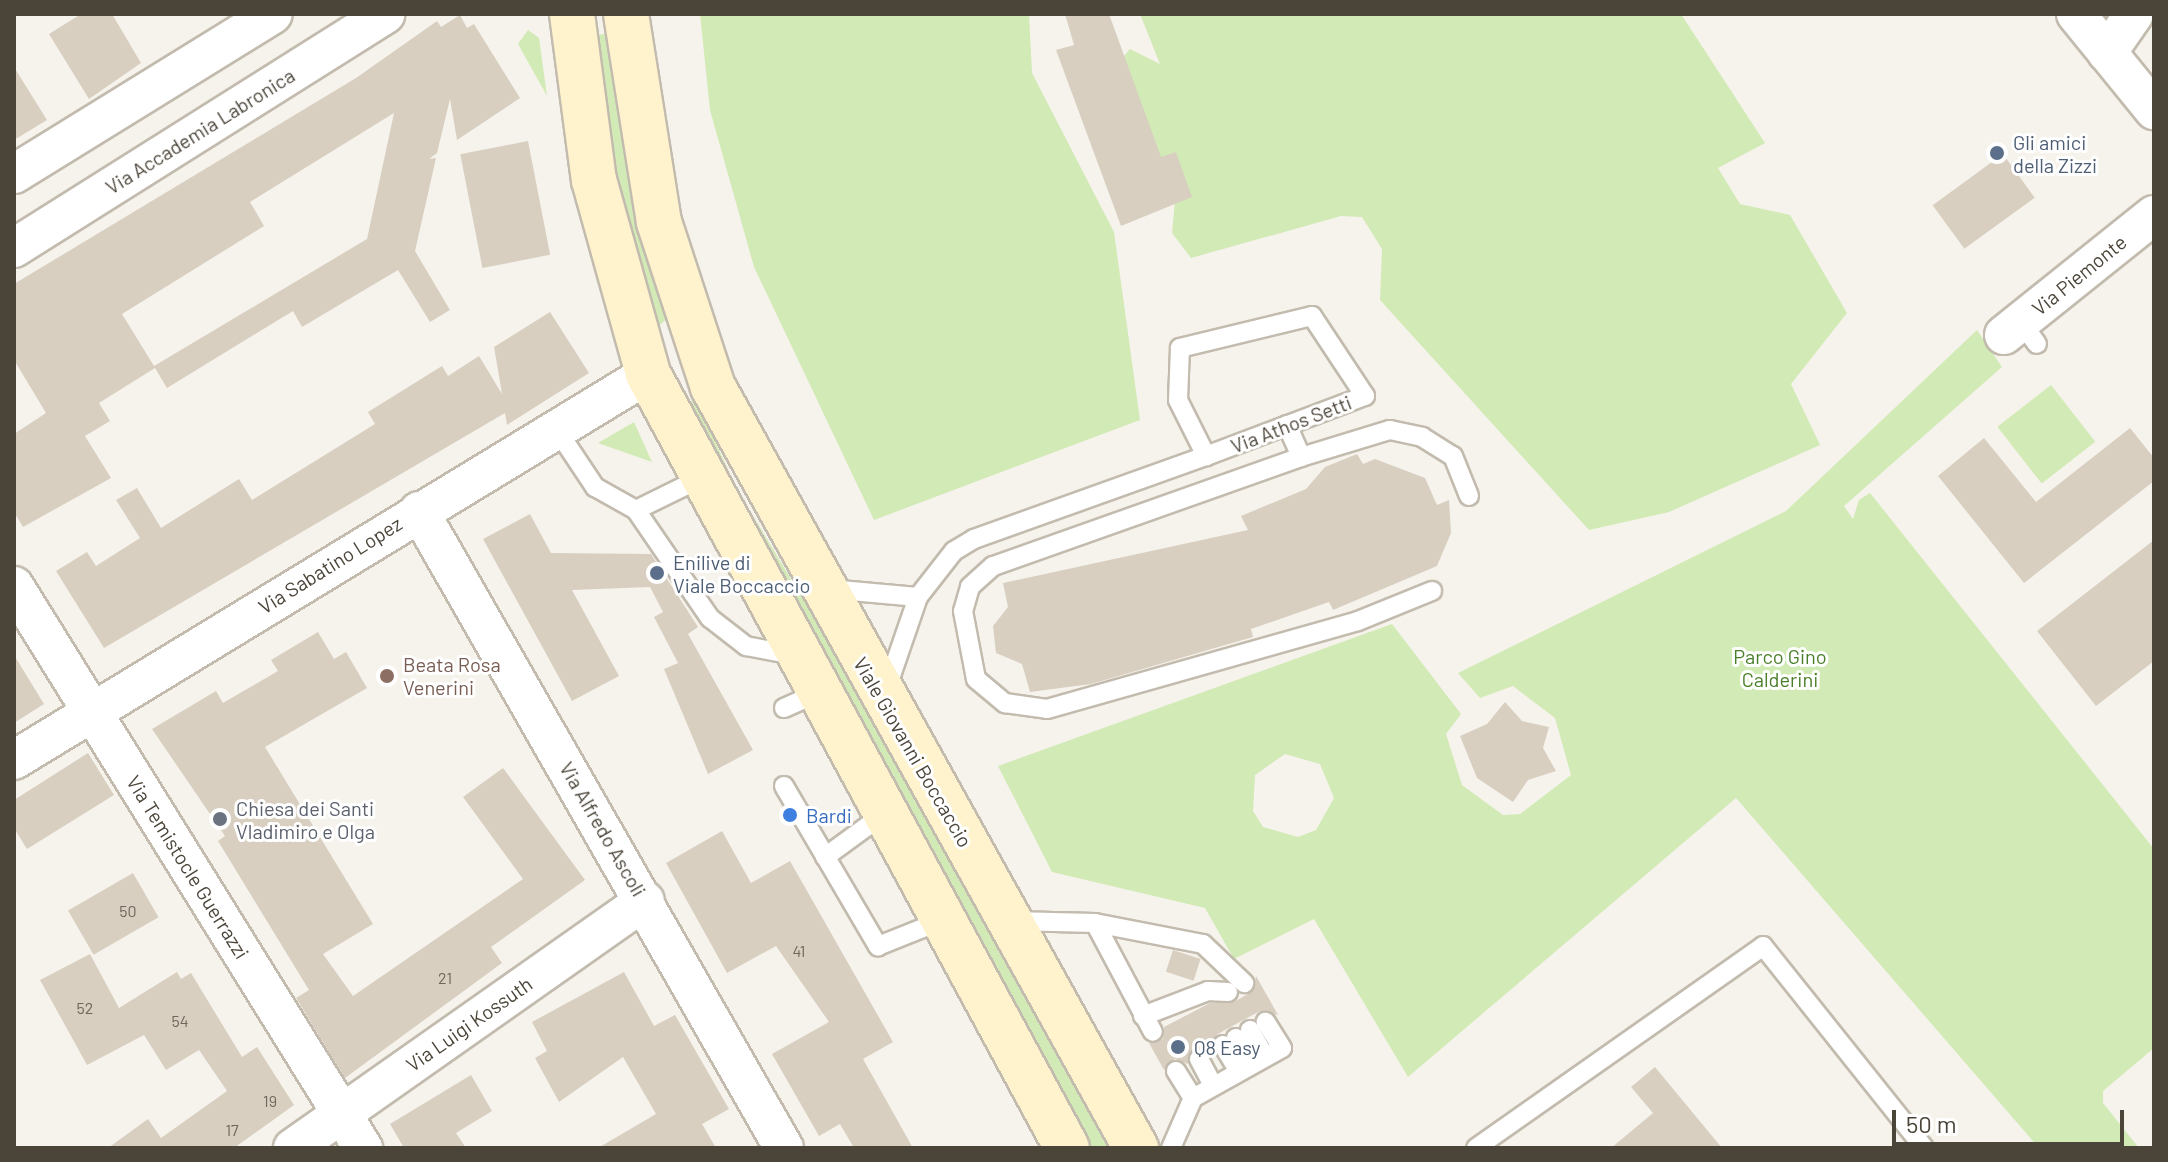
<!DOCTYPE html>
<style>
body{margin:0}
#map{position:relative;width:2168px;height:1162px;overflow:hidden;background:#f6f3ec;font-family:Barlow,sans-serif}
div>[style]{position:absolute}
.green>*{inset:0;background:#d2eab5;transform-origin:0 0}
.building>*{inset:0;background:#d8cfc1;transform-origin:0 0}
.roads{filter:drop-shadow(2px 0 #c2bbae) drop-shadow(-2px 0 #c2bbae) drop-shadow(0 2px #c2bbae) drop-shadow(0 -2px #c2bbae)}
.service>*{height:18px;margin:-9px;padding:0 9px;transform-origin:9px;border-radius:9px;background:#fff}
.minor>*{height:38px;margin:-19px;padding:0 19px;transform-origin:19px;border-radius:19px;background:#fff}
.secondary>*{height:44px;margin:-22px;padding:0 22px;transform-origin:22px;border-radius:22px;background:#fff3cd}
.dots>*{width:22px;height:22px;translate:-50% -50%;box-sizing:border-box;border:4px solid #fff;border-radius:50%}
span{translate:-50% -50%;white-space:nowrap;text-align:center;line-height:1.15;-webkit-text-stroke:6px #fff;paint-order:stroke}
.number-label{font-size:16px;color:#6e675b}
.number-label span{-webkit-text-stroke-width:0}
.street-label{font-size:20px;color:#4b4439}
.service-label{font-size:20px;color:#4e5e75}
.left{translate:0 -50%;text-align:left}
.park-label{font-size:20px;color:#4a7f2a}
.education-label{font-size:20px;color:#785e54}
.worship-label{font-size:20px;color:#5b616d}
.shop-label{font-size:20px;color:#366cbe}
.frame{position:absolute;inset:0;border:16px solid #4b4439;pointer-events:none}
.scale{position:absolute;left:1892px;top:1110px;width:232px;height:36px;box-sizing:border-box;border:4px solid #4b4439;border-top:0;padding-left:10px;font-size:24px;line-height:28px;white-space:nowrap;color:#4b4439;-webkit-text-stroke:6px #fff;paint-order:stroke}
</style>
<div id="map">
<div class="green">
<i style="clip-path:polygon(700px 14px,1029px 14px,1032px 73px,1114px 232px,1140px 420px,874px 520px,754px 267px,710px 110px)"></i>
<i style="clip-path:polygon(1140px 14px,1681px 14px,1765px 143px,1718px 168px,1740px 204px,1790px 215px,1847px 313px,1791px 384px,1820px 445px,1669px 512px,1589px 530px,1380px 300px,1382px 249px,1362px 217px,1341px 216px,1191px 258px,1172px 233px,1175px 200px,1118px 63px,1130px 49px,1160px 64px)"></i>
<i style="clip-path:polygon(528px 30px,539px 38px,547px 96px,518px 44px)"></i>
<i style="clip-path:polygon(611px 34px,668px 318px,655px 329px,645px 320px,585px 35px)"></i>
<i style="clip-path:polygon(evenodd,1977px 330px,2002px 367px,1844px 506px,1853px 519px,1859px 500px,1870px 493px,2154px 849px,2154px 1048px,2103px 1091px,2103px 1103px,2139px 1148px,2039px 1148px,1736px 798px,1408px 1077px,1314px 919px,1234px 959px,1205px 908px,1052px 872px,998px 766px,1392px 624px,1461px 714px,1446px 734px,1462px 785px,1503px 815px,1520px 814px,1571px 775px,1555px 718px,1513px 686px,1480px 698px,1458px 673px,1786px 511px,1977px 330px,1285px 754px,1320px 764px,1334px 798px,1316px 830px,1298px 837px,1263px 827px,1253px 811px,1255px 775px,1285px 754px)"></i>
<i style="left:2051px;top:385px;width:72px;height:68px;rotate:52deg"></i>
<i style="clip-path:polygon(696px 400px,737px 489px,887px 739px,1115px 1148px,1082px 1148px,678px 408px)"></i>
<i style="clip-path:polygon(634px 422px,652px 462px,598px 443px)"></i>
</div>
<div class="building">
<i style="clip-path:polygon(81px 14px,112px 14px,141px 63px,89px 99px,49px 34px)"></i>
<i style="clip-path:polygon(1065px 14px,1109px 14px,1161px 157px,1176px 152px,1192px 197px,1121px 226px,1056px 50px,1074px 45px)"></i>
<i style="clip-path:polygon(evenodd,460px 15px,467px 28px,474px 24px,520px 98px,457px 140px,450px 99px,437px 153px,429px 159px,436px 158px,415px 251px,450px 310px,430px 322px,398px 270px,302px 327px,293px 311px,167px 388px,155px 368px,99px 403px,110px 421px,85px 436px,111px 478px,23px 527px,14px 512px,14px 434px,46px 413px,14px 360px,14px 284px,356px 78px,437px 21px,441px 27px,460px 15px,394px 113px,367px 239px,154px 366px,122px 314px,264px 226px,250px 202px,394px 113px)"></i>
<i style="clip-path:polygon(14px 67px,47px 120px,14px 140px)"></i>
<i style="left:528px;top:141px;width:116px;height:69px;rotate:79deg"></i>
<i style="left:2003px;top:154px;width:54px;height:87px;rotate:54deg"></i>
<i style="clip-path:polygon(550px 312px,589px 373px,507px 425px,505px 413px,104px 648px,56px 571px,87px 552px,96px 566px,140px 538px,116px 500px,137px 488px,161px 528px,239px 479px,252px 500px,375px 424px,368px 412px,442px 366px,448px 376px,479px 356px,502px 394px,494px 347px)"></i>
<i style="clip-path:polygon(2130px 428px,2154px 458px,2154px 481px,2024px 583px,1938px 476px,1984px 438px,2036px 502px)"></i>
<i style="clip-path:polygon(1357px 454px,1363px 464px,1375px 459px,1425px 478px,1437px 505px,1449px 500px,1451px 533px,1437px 566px,1333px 610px,1329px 602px,1251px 629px,1253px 637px,1091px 684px,1030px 692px,1022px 664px,996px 653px,993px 626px,1008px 607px,1003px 583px,1248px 530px,1241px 516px,1306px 489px,1325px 467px)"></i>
<i style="clip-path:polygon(530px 514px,551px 553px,651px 554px,698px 627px,688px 634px,753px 750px,708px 774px,664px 669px,678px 663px,654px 617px,663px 612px,650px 587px,572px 590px,619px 676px,572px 701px,483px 539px)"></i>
<i style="clip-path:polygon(2154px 540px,2154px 661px,2096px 706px,2037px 631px)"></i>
<i style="clip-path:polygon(318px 632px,334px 659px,346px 652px,367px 688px,265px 747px,373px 924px,323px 954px,353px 996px,523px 879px,463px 797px,503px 768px,585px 880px,491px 947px,502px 963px,345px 1078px,296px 998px,309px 990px,218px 841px,225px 836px,152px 729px,216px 691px,223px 703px,278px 671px,271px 660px)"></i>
<i style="clip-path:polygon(14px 655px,44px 704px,14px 723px)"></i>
<i style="clip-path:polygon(1505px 702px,1522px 721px,1549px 727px,1543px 748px,1556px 771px,1528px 780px,1513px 802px,1477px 778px,1460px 736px,1487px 724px)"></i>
<i style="clip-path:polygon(88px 753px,114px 795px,27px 849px,14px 828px,14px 800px)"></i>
<i style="clip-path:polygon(722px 831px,751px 883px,790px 861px,893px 1042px,863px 1059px,913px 1148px,854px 1148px,840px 1124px,819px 1136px,772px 1054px,829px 1022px,776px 946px,727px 973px,666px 863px)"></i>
<i style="left:133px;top:873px;width:51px;height:75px;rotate:60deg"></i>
<i style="left:1173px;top:950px;width:29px;height:23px;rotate:18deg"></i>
<i style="clip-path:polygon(90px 954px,119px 1008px,177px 972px,181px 979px,191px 973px,242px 1057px,257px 1047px,294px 1105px,234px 1148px,108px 1148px,148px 1119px,161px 1138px,227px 1091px,199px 1050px,166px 1070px,144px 1035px,87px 1065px,40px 980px)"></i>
<i style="clip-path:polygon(624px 972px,654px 1026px,675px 1015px,729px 1109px,702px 1124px,716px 1148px,598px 1148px,656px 1114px,623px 1057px,559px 1102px,535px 1058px,547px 1051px,532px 1022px)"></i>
<i style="clip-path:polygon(1256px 976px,1278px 1015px,1260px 1011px,1216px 1035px,1213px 1051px,1194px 1048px,1188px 1064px,1175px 1059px,1164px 1070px,1149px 1043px,1163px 1039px,1164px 1027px,1210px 1003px,1234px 1002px,1253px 991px)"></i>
<i style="clip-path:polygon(1655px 1067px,1722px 1148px,1611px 1148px,1653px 1113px,1631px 1087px)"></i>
<i style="clip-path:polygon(471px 1075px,492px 1111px,456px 1133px,466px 1148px,404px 1148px,390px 1124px)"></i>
</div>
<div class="roads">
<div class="service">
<i style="left:2021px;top:322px;width:27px;rotate:54deg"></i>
<i style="left:1287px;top:425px;width:35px;rotate:66deg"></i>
<i style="left:1301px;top:457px;width:327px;rotate:160.5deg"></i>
<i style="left:993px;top:566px;width:31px;rotate:138deg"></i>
<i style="left:970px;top:587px;width:25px;rotate:106deg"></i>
<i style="left:963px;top:611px;width:69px;rotate:79.2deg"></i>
<i style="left:976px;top:679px;width:38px;rotate:40deg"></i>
<i style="left:1005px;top:703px;width:42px;rotate:8.1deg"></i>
<i style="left:1047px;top:709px;width:323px;rotate:-15.8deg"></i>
<i style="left:1358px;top:621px;width:80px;rotate:-22.1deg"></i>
<i style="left:557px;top:430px;width:69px;rotate:56.3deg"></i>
<i style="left:595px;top:487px;width:47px;rotate:29.3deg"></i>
<i style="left:636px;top:510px;width:70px;rotate:-26.2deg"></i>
<i style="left:1301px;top:457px;width:93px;rotate:-16.9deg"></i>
<i style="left:1390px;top:430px;width:33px;rotate:12deg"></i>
<i style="left:1422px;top:437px;width:36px;rotate:32deg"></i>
<i style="left:1453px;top:456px;width:43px;rotate:68.2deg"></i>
<i style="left:636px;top:510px;width:131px;rotate:55.6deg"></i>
<i style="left:710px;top:618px;width:46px;rotate:37.9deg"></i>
<i style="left:746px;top:646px;width:48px;rotate:10.8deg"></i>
<i style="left:829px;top:589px;width:89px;rotate:5.1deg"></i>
<i style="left:886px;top:690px;width:98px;rotate:-71deg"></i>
<i style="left:918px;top:597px;width:58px;rotate:-52deg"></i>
<i style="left:954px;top:551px;width:23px;rotate:-31deg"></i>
<i style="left:974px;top:539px;width:246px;rotate:-19.7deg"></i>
<i style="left:1206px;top:456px;width:170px;rotate:-20.7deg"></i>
<i style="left:1365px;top:396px;width:96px;rotate:-123.5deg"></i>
<i style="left:1312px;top:316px;width:136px;rotate:166.4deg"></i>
<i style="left:1180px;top:348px;width:52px;rotate:92.2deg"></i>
<i style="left:1178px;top:400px;width:63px;rotate:63.4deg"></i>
<i style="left:784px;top:708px;width:35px;rotate:-24deg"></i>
<i style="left:784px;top:786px;width:186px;rotate:59.6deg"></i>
<i style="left:878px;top:946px;width:70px;rotate:-21.8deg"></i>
<i style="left:825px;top:857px;width:73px;rotate:-36.1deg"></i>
<i style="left:1012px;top:921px;width:83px;rotate:1.4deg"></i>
<i style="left:1095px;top:923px;width:123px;rotate:62deg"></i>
<i style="left:1095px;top:923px;width:110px;rotate:11deg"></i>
<i style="left:1203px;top:944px;width:57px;rotate:43.6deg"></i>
<i style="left:1143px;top:1016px;width:70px;rotate:-21deg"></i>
<i style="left:1208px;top:991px;width:20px;rotate:3deg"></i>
<i style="left:1250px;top:1030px;width:31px;rotate:61deg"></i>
<i style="left:1236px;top:1038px;width:30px;rotate:60deg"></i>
<i style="left:1223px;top:1045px;width:31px;rotate:59deg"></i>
<i style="left:1199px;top:1059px;width:30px;rotate:62deg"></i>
<i style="left:1176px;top:1071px;width:32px;rotate:58deg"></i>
<i style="left:1171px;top:1148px;width:55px;rotate:-66.3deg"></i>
<i style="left:1193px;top:1098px;width:102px;rotate:-29.3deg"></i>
<i style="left:1282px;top:1048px;width:31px;rotate:-122deg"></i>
<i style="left:1476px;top:1148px;width:351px;rotate:-35.1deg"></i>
<i style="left:1763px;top:946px;width:258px;rotate:51.4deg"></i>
</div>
<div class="minor">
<i style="left:2076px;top:14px;width:124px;rotate:50.9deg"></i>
<i style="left:2107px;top:53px;width:47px;rotate:-55.3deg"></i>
<i style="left:14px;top:174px;width:304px;rotate:-31.7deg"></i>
<i style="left:14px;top:248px;width:439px;rotate:-32.2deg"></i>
<i style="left:2004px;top:335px;width:192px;rotate:-38.7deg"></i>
<i style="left:419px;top:511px;width:734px;rotate:60.19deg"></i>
<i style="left:14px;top:586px;width:662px;rotate:58.16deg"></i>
<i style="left:14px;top:760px;width:742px;rotate:-31.33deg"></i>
<i style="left:293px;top:1148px;width:430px;rotate:-35.1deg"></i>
</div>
<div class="secondary">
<i style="left:572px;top:14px;width:167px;rotate:82.5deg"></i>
<i style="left:594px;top:180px;width:201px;rotate:74.4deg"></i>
<i style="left:648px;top:374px;width:880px;rotate:61.57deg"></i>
<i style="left:626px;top:14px;width:211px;rotate:81deg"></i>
<i style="left:659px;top:222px;width:174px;rotate:71.9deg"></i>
<i style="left:713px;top:387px;width:871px;rotate:60.93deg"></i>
</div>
</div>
<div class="dots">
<i style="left:1997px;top:153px;background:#5c6f8a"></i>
<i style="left:657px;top:573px;background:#5c6f8a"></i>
<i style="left:387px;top:676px;background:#8d6e63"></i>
<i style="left:790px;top:815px;background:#3f7fe0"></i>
<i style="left:220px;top:819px;background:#6b7280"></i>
<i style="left:1178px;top:1047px;background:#5c6f8a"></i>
</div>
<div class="number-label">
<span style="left:128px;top:911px">50</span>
<span style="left:799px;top:951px">41</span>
<span style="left:445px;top:978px">21</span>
<span style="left:85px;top:1008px">52</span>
<span style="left:180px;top:1021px">54</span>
<span style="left:270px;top:1101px">19</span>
<span style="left:232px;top:1130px">17</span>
</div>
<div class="street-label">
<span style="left:200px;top:131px;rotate:-32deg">Via Accademia Labronica</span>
<span style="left:2079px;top:275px;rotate:-39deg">Via Piemonte</span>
<span style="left:1291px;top:424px;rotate:-21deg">Via Athos Setti</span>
<span style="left:330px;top:565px;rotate:-32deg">Via Sabatino Lopez</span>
<span style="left:913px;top:752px;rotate:60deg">Viale Giovanni Boccaccio</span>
<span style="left:603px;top:829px;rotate:60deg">Via Alfredo Ascoli</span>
<span style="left:188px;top:867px;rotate:58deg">Via Temistocle Guerrazzi</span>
<span style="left:469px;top:1024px;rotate:-35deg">Via Luigi Kossuth</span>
</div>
<div class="service-label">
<span class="left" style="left:2013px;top:154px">Gli amici<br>della Zizzi</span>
<span class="left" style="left:673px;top:574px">Enilive di<br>Viale Boccaccio</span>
<span class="left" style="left:1194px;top:1047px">Q8 Easy</span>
</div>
<div class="park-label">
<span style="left:1780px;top:668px">Parco Gino<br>Calderini</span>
</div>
<div class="education-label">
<span class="left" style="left:403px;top:676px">Beata Rosa<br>Venerini</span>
</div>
<div class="worship-label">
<span class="left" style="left:236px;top:820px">Chiesa dei Santi<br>Vladimiro e Olga</span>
</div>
<div class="shop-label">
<span class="left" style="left:806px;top:815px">Bardi</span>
</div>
<div class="frame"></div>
<div class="scale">50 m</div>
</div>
